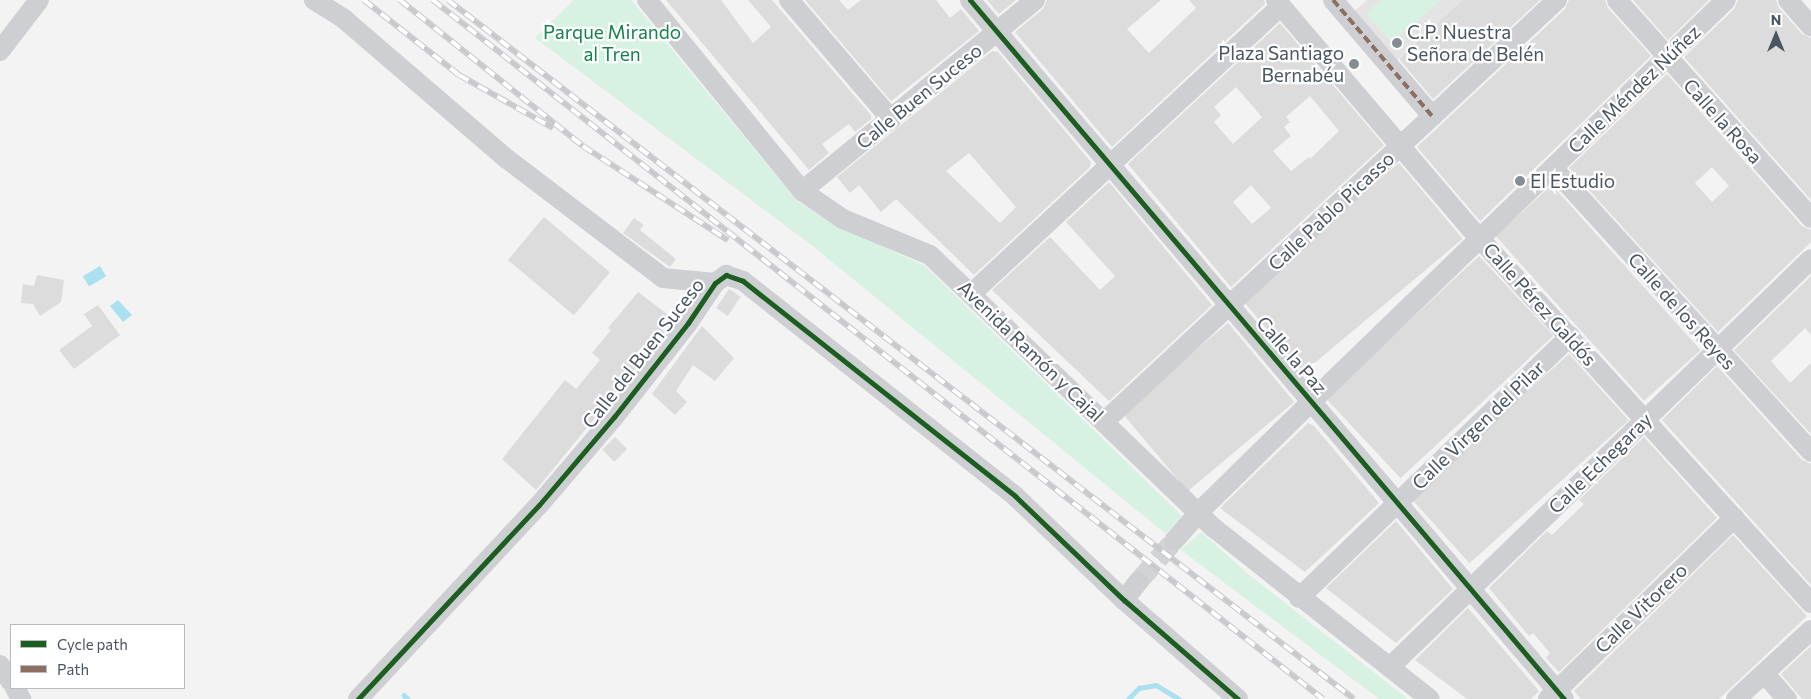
<!DOCTYPE html>
<meta charset="utf-8">
<style>
body{margin:0}
#map{position:relative;width:1811px;height:699px;overflow:hidden;background:#f3f3f3;font-family:Commissioner,sans-serif}
div>[style]{position:absolute}
.education>*{inset:0;background:#e5e4e5}
.green>*{inset:0;background:#d7f2e2}
.water>*{inset:0;background:#abe0f1;transform-origin:0 0}
.stream>*{height:4.5px;margin:-2.25px;padding:0 2.25px;transform-origin:2.25px;border-radius:2.25px;background:#abe0f1}
.building>*{inset:0;background:#dcdcdd;transform-origin:0 0}
.minor-tunnel>*{height:20px;margin-top:-10px;transform-origin:0;background:repeating-linear-gradient(90deg,#d1d3d6 0 20px,transparent 0 30px)}
.minor>*{height:20px;margin:-10px;padding:0 10px;transform-origin:10px;border-radius:10px;background:#cdcfd2}
.rail>*{height:5.5px;margin-top:-2.75px;transform-origin:0;background:repeating-linear-gradient(90deg,#fff 0 11px,#c8c9cc 0 22px);box-sizing:border-box;border-block:1px solid #c8c9cc}
.quiet>*{height:4px;margin-top:-2px;transform-origin:0;background:repeating-linear-gradient(90deg,#8d6e63 0 8px,transparent 0 12px)}
.cycleway>*{height:5px;margin:-2.5px;padding:0 2.5px;transform-origin:2.5px;border-radius:2.5px;background:#1b5e20}
.dots>*{width:14px;height:14px;translate:-50% -50%;box-sizing:border-box;border:2px solid #fff;border-radius:50%}
span{translate:-50% -50%;white-space:nowrap;text-align:center;line-height:1.15;-webkit-text-stroke:4.5px #fff;paint-order:stroke}
.park-label{font-size:19px;color:#14824f}
.poi-label{font-size:19px;color:#495561}
.left{translate:0 -50%;text-align:left}
.right{translate:-100% -50%;text-align:right}
.street-label{font-size:19px;color:#495561}
.legend{position:absolute;left:10px;top:624px;width:175px;height:65px;box-sizing:border-box;background:#fff;border:1px solid #b6bbc0;margin:0;padding:6px 9px;list-style:none;font-size:15px;color:#495561}
.legend li{display:flex;align-items:center;gap:10px;height:25px}
.legend b{width:25px;border:1px solid #b6bbc0}
.north{position:absolute;left:1751px;top:10px;width:50px;height:50px;-webkit-text-stroke:4px #fff;paint-order:stroke;rotate:0deg;font-size:14px;font-weight:700;line-height:20px;text-align:center;color:#495561}
.north::after{content:'';display:block;margin:auto;width:18px;height:22px;background:#495561;clip-path:polygon(50% 0,100% 100%,50% 72%,0 100%)}
</style>
<div id="map">
<div class="education">
<i style="clip-path:polygon(1367px 0,1462px 0,1395px 62px,1352px 13px)"></i>
</div>
<div class="green">
<i style="clip-path:polygon(574px 0,631px 0,797px 201px,830px 222px,925px 266px,1182px 516px,1166px 534px,815px 248px,535px 38px)"></i>
<i style="clip-path:polygon(1381px 0,1441px 0,1392px 43px,1366px 14px)"></i>
<i style="clip-path:polygon(1201px 532px,1248px 574px,1408px 699px,1379px 699px,1181px 550px)"></i>
</div>
<div class="water">
<i style="left:100px;top:266px;width:12px;height:20px;rotate:59deg"></i>
<i style="clip-path:polygon(118px 300px,132px 315px,123px 322px,110px 306px)"></i>
</div>
<div class="stream">
<i style="left:404px;top:695px;width:6px;rotate:45deg"></i>
<i style="left:1128px;top:699px;width:16px;rotate:-45deg"></i>
<i style="left:1139px;top:688px;width:17px;rotate:-10deg"></i>
<i style="left:1156px;top:685px;width:27px;rotate:31deg"></i>
</div>
<div class="building">
<i style="clip-path:polygon(666px 0,721px 0,753px 43px,771px 27px,748px 0,772px 0,871px 115px,871px 119px,855px 132px,849px 124px,822px 144px,829px 153px,809px 170px)"></i>
<i style="clip-path:polygon(805px 0,839px 0,848px 10px,861px 0,936px 0,950px 18px,961px 9px,979px 31px,891px 101px)"></i>
<i style="clip-path:polygon(987px 0,1016px 0,999px 14px)"></i>
<i style="clip-path:polygon(1047px 0,1161px 0,1127px 29px,1149px 53px,1196px 8px,1189px 0,1264px 0,1265px 4px,1112px 147px,1015px 32px,1043px 9px)"></i>
<i style="clip-path:polygon(1462px 0,1540px 0,1433px 99px,1399px 59px)"></i>
<i style="clip-path:polygon(1569px 0,1605px 0,1608px 8px,1651px 56px,1480px 221px,1417px 147px,1565px 9px)"></i>
<i style="clip-path:polygon(1633px 0,1709px 0,1668px 40px)"></i>
<i style="clip-path:polygon(1738px 0,1776px 0,1779px 8px,1802px 34px,1811px 38px,1811px 200px,1684px 57px,1734px 9px)"></i>
<i style="clip-path:polygon(evenodd,1280px 23px,1384px 145px,1231px 287px,1128px 164px,1280px 23px,1236px 87px,1262px 117px,1233px 144px,1214px 122px,1221px 115px,1214px 107px,1236px 87px,1280px 23px,1310px 96px,1339px 131px,1310px 159px,1309px 157px,1291px 171px,1273px 151px,1291px 136px,1284px 127px,1290px 122px,1286px 117px,1310px 96px,1280px 23px,1251px 185px,1271px 208px,1252px 224px,1233px 202px,1251px 185px)"></i>
<i style="clip-path:polygon(evenodd,992px 51px,998px 52px,1091px 162px,1090px 167px,974px 275px,896px 199px,881px 212px,859px 185px,850px 193px,837px 177px,992px 51px,969px 153px,1016px 207px,1000px 223px,946px 171px,969px 153px)"></i>
<i style="clip-path:polygon(evenodd,1667px 74px,1802px 226px,1811px 230px,1811px 242px,1718px 332px,1569px 168px,1667px 74px,1712px 167px,1729px 186px,1712px 202px,1695px 183px,1712px 167px)"></i>
<i style="left:1399px;top:163px;width:99px;height:208px;rotate:50deg"></i>
<i style="clip-path:polygon(1109px 182px,1212px 305px,1109px 401px,992px 290px,1050px 237px,1100px 290px,1115px 276px,1066px 222px)"></i>
<i style="left:1552px;top:185px;width:222px;height:76px;rotate:48deg"></i>
<i style="left:544px;top:217px;width:86px;height:56px;rotate:40deg"></i>
<i style="clip-path:polygon(634px 218px,644px 225px,640px 230px,676px 259px,670px 267px,623px 233px)"></i>
<i style="left:1479px;top:256px;width:109px;height:209px;rotate:47deg"></i>
<i style="clip-path:polygon(37px 275px,64px 280px,61px 302px,40px 316px,33px 304px,21px 303px,23px 284px,34px 286px)"></i>
<i style="clip-path:polygon(1811px 276px,1811px 335px,1805px 328px,1771px 361px,1790px 383px,1811px 363px,1811px 434px,1734px 350px)"></i>
<i style="left:729px;top:289px;width:14px;height:23px;rotate:34deg"></i>
<i style="clip-path:polygon(638px 292px,675px 320px,536px 490px,502px 459px,565px 380px,576px 389px,600px 360px,592px 353px,611px 330px,608px 328px)"></i>
<i style="clip-path:polygon(98px 305px,120px 335px,74px 369px,59px 350px,92px 326px,84px 314px)"></i>
<i style="left:1228px;top:323px;width:103px;height:139px;rotate:50deg"></i>
<i style="clip-path:polygon(702px 326px,734px 358px,715px 381px,693px 365px,676px 391px,687px 402px,675px 415px,652px 394px)"></i>
<i style="left:1569px;top:354px;width:89px;height:214px;rotate:48deg"></i>
<i style="clip-path:polygon(1717px 366px,1802px 460px,1811px 464px,1811px 585px,1662px 420px)"></i>
<i style="clip-path:polygon(1308px 423px,1314px 426px,1379px 503px,1305px 572px,1220px 508px)"></i>
<i style="left:615px;top:437px;width:17px;height:18px;rotate:45deg"></i>
<i style="clip-path:polygon(1644px 437px,1717px 518px,1559px 672px,1546px 658px,1550px 653px,1533px 633px,1529px 636px,1489px 588px,1547px 531px,1552px 535px,1584px 504px,1579px 500px)"></i>
<i style="clip-path:polygon(1396px 521px,1453px 589px,1396px 643px,1326px 588px)"></i>
<i style="clip-path:polygon(1733px 535px,1807px 616px,1719px 699px,1581px 699px,1574px 691px)"></i>
<i style="clip-path:polygon(1468px 608px,1539px 691px,1531px 699px,1467px 699px,1415px 660px)"></i>
<i style="clip-path:polygon(1811px 646px,1811px 699px,1802px 699px,1781px 674px)"></i>
</div>
<div class="minor-tunnel">
<i style="left:1138px;top:582px;width:55px;rotate:-48.7deg"></i>
</div>
<div class="minor">
<i style="left:314px;top:0;width:36px;rotate:32deg"></i>
<i style="left:344px;top:19px;width:215px;rotate:40.7deg"></i>
<i style="left:507px;top:159px;width:196px;rotate:37.3deg"></i>
<i style="left:663px;top:278px;width:52px;rotate:5.5deg"></i>
<i style="left:647px;top:0;width:246px;rotate:50.9deg"></i>
<i style="left:802px;top:191px;width:50px;rotate:34.3deg"></i>
<i style="left:843px;top:219px;width:94px;rotate:22.5deg"></i>
<i style="left:930px;top:255px;width:394px;rotate:43.9deg"></i>
<i style="left:1214px;top:528px;width:275px;rotate:38.4deg"></i>
<i style="left:789px;top:0;width:157px;rotate:49.4deg"></i>
<i style="left:970px;top:0;width:917px;rotate:49.64deg"></i>
<i style="left:1276px;top:0;width:302px;rotate:49.6deg"></i>
<i style="left:1472px;top:230px;width:504px;rotate:47.73deg"></i>
<i style="left:1333px;top:0;width:153px;rotate:49.5deg"></i>
<i style="left:1617px;top:0;width:292px;rotate:48.3deg"></i>
<i style="left:1788px;top:0;width:35px;rotate:49deg"></i>
<i style="left:0;top:51px;width:64px;rotate:-52.6deg"></i>
<i style="left:1553px;top:168px;width:384px;rotate:47.7deg"></i>
<i style="left:802px;top:191px;width:301px;rotate:-39.3deg"></i>
<i style="left:971px;top:294px;width:423px;rotate:-42.9deg"></i>
<i style="left:1105px;top:421px;width:618px;rotate:-42.97deg"></i>
<i style="left:1174px;top:541px;width:37px;rotate:-49deg"></i>
<i style="left:1198px;top:513px;width:160px;rotate:-44.5deg"></i>
<i style="left:1312px;top:401px;width:576px;rotate:-44.09deg"></i>
<i style="left:1299px;top:598px;width:377px;rotate:-44deg"></i>
<i style="left:1124px;top:600px;width:23px;rotate:-52deg"></i>
<i style="left:0;top:665px;width:20px;rotate:57deg"></i>
<i style="left:1390px;top:667px;width:586px;rotate:-44.1deg"></i>
<i style="left:1764px;top:673px;width:35px;rotate:49deg"></i>
<i style="left:15px;top:688px;width:13px;rotate:61deg"></i>
<i style="left:358px;top:699px;width:265px;rotate:-47deg"></i>
<i style="left:539px;top:505px;width:116px;rotate:-49.6deg"></i>
<i style="left:614px;top:417px;width:120px;rotate:-51.8deg"></i>
<i style="left:688px;top:323px;width:48px;rotate:-56deg"></i>
<i style="left:715px;top:283px;width:14px;rotate:-36deg"></i>
<i style="left:726px;top:275px;width:18px;rotate:19deg"></i>
<i style="left:743px;top:281px;width:347px;rotate:38.3deg"></i>
<i style="left:1015px;top:496px;width:151px;rotate:43.7deg"></i>
<i style="left:1124px;top:600px;width:151px;rotate:41deg"></i>
<i style="left:1548px;top:699px;width:260px;rotate:-44.2deg"></i>
<i style="left:1736px;top:699px;width:102px;rotate:-42.6deg"></i>
</div>
<div class="rail">
<i style="left:364px;top:0;width:121px;rotate:38.3deg"></i>
<i style="left:459px;top:75px;width:108px;rotate:29.4deg"></i>
<i style="left:400px;top:0;width:234px;rotate:38.6deg"></i>
<i style="left:583px;top:146px;width:173px;rotate:33deg"></i>
<i style="left:433px;top:0;width:1132px;rotate:38.15deg"></i>
<i style="left:448px;top:0;width:1144px;rotate:37.65deg"></i>
</div>
<div class="quiet">
<i style="left:1333px;top:0;width:153px;rotate:49.5deg"></i>
</div>
<div class="cycleway">
<i style="left:970px;top:0;width:917px;rotate:49.64deg"></i>
<i style="left:358px;top:699px;width:265px;rotate:-47deg"></i>
<i style="left:539px;top:505px;width:116px;rotate:-49.6deg"></i>
<i style="left:614px;top:417px;width:120px;rotate:-51.8deg"></i>
<i style="left:688px;top:323px;width:48px;rotate:-56deg"></i>
<i style="left:715px;top:283px;width:14px;rotate:-36deg"></i>
<i style="left:726px;top:275px;width:18px;rotate:19deg"></i>
<i style="left:743px;top:281px;width:347px;rotate:38.3deg"></i>
<i style="left:1015px;top:496px;width:151px;rotate:43.7deg"></i>
<i style="left:1124px;top:600px;width:151px;rotate:41deg"></i>
</div>
<div class="dots">
<i style="left:1397px;top:43px;background:#848c94"></i>
<i style="left:1354px;top:64px;background:#848c94"></i>
<i style="left:1520px;top:181px;background:#848c94"></i>
</div>
<div class="park-label">
<span style="left:612px;top:43px">Parque Mirando<br>al Tren</span>
</div>
<div class="poi-label">
<span class="left" style="left:1407px;top:43px">C.P. Nuestra<br>Señora de Belén</span>
<span class="right" style="left:1344px;top:64px">Plaza Santiago<br>Bernabéu</span>
<span class="left" style="left:1530px;top:181px">El Estudio</span>
</div>
<div class="street-label">
<span style="left:1634px;top:89px;rotate:-44deg">Calle Méndez Núñez</span>
<span style="left:919px;top:96px;rotate:-39deg">Calle Buen Suceso</span>
<span style="left:1723px;top:121px;rotate:48deg">Calle la Rosa</span>
<span style="left:1331px;top:211px;rotate:-43deg">Calle Pablo Picasso</span>
<span style="left:1540px;top:304px;rotate:48deg">Calle Pérez Galdós</span>
<span style="left:1682px;top:311px;rotate:48deg">Calle de los Reyes</span>
<span style="left:1031px;top:351px;rotate:44deg">Avenida Ramón y Cajal</span>
<span style="left:643px;top:353px;rotate:-52deg">Calle del Buen Suceso</span>
<span style="left:1292px;top:355px;rotate:49deg">Calle la Paz</span>
<span style="left:1478px;top:425px;rotate:-44deg">Calle Virgen del Pilar</span>
<span style="left:1600px;top:463px;rotate:-44deg">Calle Echegaray</span>
<span style="left:1641px;top:608px;rotate:-44deg">Calle Vitorero</span>
</div>
<ul class="legend">
<li><b style="height:6px;background:#1b5e20"></b>Cycle path</li>
<li><b style="height:6px;background:#8d6e63"></b>Path</li>
</ul>
<div class="north">N</div>
</div>
